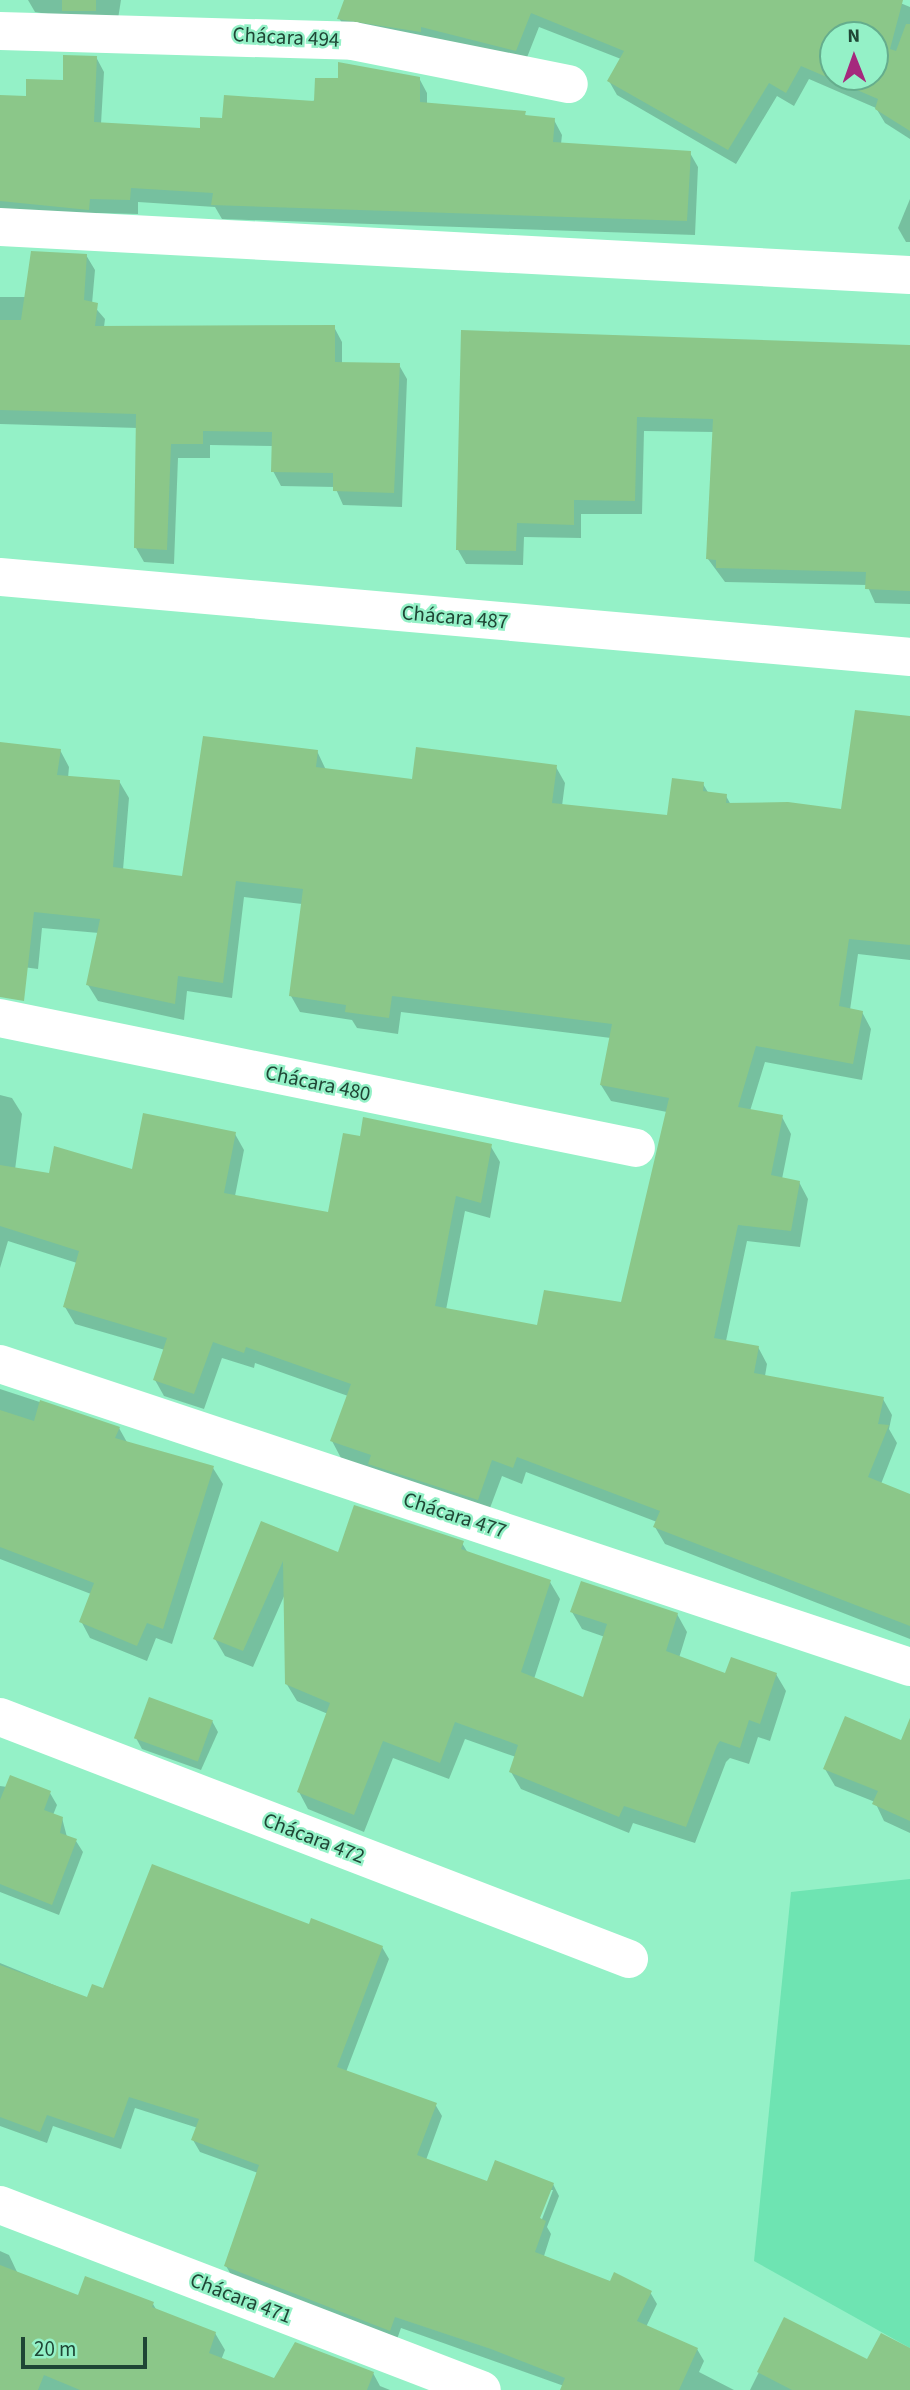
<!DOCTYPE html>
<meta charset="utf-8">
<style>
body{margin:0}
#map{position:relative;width:910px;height:2390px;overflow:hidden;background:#94f1c7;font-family:"Source Sans 3",sans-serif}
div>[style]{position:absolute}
.green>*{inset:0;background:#6ee4b2}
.shadow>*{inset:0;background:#0003}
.building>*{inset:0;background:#8bc789;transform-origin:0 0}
.minor>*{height:38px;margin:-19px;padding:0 19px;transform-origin:19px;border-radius:19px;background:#fff}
span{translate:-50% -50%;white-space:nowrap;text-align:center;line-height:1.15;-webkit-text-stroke:5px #94f1c7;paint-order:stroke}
.street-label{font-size:21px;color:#1f4635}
.north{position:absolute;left:819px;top:21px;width:70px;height:70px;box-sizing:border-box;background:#94f1c7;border:2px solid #65ad8d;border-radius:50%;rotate:359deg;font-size:19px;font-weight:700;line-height:28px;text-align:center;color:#1f4635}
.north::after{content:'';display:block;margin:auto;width:24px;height:32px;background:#a5297d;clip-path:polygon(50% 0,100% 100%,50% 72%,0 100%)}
.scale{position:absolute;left:21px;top:2337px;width:126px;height:32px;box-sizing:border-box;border:4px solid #1f4635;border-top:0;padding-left:9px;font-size:21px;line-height:24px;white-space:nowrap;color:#1f4635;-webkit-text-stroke:5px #94f1c7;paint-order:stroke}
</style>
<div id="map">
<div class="green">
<i style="clip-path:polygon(910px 1879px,910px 2348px,754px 2261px,791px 1892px)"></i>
</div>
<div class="shadow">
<i style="clip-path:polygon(28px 0,121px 0,117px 25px,35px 12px)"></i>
<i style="clip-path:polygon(evenodd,346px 0,893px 0,910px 7px,910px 139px,885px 123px,876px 108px,809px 79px,794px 106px,777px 96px,736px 164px,617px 95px,609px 81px,621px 59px,539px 27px,524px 65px,348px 33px,339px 18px,346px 0,833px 35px,875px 35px,875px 77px,833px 77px,833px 35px)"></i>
<i style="clip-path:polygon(96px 57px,104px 72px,101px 124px,201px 130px,224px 120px,419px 78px,427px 93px,427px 104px,524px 113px,527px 117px,554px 120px,562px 135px,561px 144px,690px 153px,698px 167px,695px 235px,222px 219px,215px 207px,138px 202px,138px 214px,97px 213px,97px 224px,0 216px,0 97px,27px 98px,65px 82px)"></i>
<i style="clip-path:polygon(910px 199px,910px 242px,906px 242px,898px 228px)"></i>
<i style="clip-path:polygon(86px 255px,95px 270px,92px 304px,105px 319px,104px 327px,334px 327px,342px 342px,342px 364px,399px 365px,407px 379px,402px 507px,343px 505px,335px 487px,281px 486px,273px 471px,273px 446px,210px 445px,210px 458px,178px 458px,174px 564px,144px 562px,136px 548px,138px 428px,0 424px,0 297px,26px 297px)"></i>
<i style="clip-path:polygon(463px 331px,910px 347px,910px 604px,875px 603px,867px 585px,725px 582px,708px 559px,714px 432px,644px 431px,642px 514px,581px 514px,581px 538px,524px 537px,523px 565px,466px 564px,458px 550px)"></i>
<i style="clip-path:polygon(0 744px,60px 750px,69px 767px,68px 778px,119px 781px,129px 798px,123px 870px,183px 878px,317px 751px,326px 770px,413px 781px,556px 767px,565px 783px,562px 806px,669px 817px,703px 784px,709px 794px,726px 796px,731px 805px,910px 858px,910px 960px,858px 954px,850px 1010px,862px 1012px,871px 1029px,862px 1080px,765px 1062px,750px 1111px,782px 1117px,791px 1134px,782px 1179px,799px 1182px,808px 1199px,800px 1247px,747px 1241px,726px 1341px,758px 1347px,767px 1364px,765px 1376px,883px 1399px,892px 1415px,889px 1429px,897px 1443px,881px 1484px,910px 1496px,910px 1639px,665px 1544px,655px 1527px,657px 1522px,526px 1472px,522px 1484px,502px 1476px,487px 1516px,341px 1458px,332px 1441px,348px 1396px,255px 1363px,254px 1368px,222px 1358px,204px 1409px,164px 1396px,155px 1380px,165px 1350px,75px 1324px,65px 1307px,77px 1263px,8px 1241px,0 1268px,0 1095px,12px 1098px,22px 1114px,15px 1170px,50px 1175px,133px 1171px,235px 1134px,244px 1150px,235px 1196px,329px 1214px,490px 1145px,500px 1162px,490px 1218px,465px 1211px,446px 1310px,538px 1327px,623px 1304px,667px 1112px,611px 1101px,601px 1085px,611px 1038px,401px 1012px,398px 1034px,357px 1028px,352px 1020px,300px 1012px,291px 996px,302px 904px,244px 897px,232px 998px,187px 991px,184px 1020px,98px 1001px,88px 985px,99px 933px,42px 928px,38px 969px,0 964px)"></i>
<i style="clip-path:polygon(0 1389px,119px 1428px,128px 1444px,213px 1468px,223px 1484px,172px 1644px,156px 1638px,147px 1661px,90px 1638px,81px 1621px,91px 1594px,0 1559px)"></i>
<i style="clip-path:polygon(262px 1524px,340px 1555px,462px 1543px,468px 1553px,550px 1582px,560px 1599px,534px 1679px,584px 1700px,605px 1637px,582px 1629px,572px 1612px,677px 1614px,687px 1632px,679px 1658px,727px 1676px,776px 1674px,786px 1691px,770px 1741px,758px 1737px,749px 1764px,730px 1758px,726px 1762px,695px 1843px,633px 1823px,629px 1833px,521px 1789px,511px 1772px,516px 1757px,465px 1739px,449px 1779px,393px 1758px,364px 1832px,308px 1809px,299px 1792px,328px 1714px,297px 1701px,286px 1683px,285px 1594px,253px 1667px,225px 1656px,215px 1639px)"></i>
<i style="clip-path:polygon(212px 1721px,218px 1732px,201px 1770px,142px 1749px,136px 1738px)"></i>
<i style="clip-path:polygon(910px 1723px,910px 1833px,884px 1821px,875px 1802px,835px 1786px,825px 1769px,901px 1742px)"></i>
<i style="clip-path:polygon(0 1786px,50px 1793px,57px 1805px,53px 1815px,62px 1818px,67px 1837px,76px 1841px,83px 1852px,59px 1915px,0 1892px)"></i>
<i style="clip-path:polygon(evenodd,310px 1927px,382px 1947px,389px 1959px,346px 2072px,435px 2104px,442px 2116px,426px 2160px,488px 2183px,553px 2184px,559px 2196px,547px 2227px,551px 2234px,544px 2256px,611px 2284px,650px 2292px,657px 2304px,646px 2327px,697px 2349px,704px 2361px,699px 2372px,734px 2390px,562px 2390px,564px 2386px,401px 2328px,396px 2342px,233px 2278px,226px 2266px,258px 2173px,200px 2152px,193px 2140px,198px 2128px,135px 2108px,121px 2149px,53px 2126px,47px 2143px,0 2126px,0 1963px,88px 1999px,212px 2032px,310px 1927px,549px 2190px,553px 2190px,539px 2227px,535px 2226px,549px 2190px)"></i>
<i style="clip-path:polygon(0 2251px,9px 2255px,18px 2274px,79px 2297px,153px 2304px,157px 2311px,215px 2333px,225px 2350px,221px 2360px,275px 2380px,373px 2373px,380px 2386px,390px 2390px,0 2390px)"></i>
<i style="clip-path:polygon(785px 2320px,868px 2361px,910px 2350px,910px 2390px,750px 2390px)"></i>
</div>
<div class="building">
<i style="left:62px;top:0;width:34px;height:11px"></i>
<i style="clip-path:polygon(evenodd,344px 0,903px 0,890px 49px,896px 51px,906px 24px,910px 24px,910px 131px,875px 109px,878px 99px,801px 66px,786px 93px,769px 83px,728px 150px,607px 81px,624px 51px,531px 13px,516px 51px,421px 27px,421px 32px,337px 19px,344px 0,833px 35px,875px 35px,875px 77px,833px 77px,833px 35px)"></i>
<i style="clip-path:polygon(63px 55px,97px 56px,94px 122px,200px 128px,200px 117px,222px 118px,224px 95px,314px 101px,315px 78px,338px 78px,338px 62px,420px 77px,420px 102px,526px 111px,525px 115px,555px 118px,553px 142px,691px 151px,687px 221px,211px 205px,213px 193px,131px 188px,130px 200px,90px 199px,89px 210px,0 201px,0 95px,26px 96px,26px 79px,63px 80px)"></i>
<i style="clip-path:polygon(31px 251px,87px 254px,84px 300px,98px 303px,95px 326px,335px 325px,335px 362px,400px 363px,394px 493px,333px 491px,333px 473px,271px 472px,272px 432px,203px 431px,203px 444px,171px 444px,167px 550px,134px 548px,136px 414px,0 410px,0 320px,21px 320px)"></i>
<i style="clip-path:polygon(461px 330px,910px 345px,910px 591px,865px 589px,866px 572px,716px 568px,716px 560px,706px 559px,713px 419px,637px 417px,635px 501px,574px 500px,574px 525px,517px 523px,516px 551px,456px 550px)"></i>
<i style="clip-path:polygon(855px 710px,910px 716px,910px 945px,849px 939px,839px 1006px,863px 1011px,853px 1064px,756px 1046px,738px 1107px,783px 1115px,771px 1175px,800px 1181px,791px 1231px,738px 1225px,714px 1338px,759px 1346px,754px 1373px,884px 1397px,878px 1424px,889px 1425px,868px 1477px,910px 1494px,910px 1626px,653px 1527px,660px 1511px,517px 1457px,513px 1468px,492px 1460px,478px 1500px,368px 1464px,371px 1455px,330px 1441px,351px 1384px,246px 1347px,244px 1353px,213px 1342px,194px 1394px,153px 1380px,167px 1338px,63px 1307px,79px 1251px,0 1226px,0 1165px,49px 1173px,54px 1146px,132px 1169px,143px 1113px,236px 1132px,224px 1193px,328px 1212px,343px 1133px,360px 1136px,363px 1117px,492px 1144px,481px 1203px,456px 1196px,435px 1306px,537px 1325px,544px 1290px,621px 1302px,669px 1098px,600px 1085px,612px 1024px,392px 996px,389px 1018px,345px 1012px,346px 1005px,289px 996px,303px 889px,236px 881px,223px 983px,178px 976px,175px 1004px,86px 985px,100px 919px,34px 912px,24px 1001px,0 997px,0 742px,61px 749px,57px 775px,120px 780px,113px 867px,182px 876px,203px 736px,318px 750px,316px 767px,412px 779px,416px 747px,557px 765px,552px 803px,667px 815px,672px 778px,704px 782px,703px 791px,727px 794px,726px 803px,788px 802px,841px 809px)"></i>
<i style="clip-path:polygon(40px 1400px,120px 1427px,115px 1438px,214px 1466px,163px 1629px,147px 1623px,137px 1646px,79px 1622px,94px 1583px,0 1547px,0 1410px,34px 1421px)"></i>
<i style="clip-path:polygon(354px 1505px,464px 1541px,461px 1549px,551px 1580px,521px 1672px,583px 1697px,607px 1624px,570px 1612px,581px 1581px,678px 1613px,666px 1651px,725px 1673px,731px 1657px,777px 1673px,760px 1724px,749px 1720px,740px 1748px,720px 1741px,717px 1745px,686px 1827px,624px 1806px,619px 1817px,509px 1772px,518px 1745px,455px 1722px,440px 1763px,383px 1741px,354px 1815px,297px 1792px,330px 1703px,285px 1684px,283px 1561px,243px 1651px,213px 1639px,261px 1521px,338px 1552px)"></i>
<i style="left:149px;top:1697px;width:68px;height:44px;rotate:20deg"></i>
<i style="clip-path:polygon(845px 1716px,901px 1740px,910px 1718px,910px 1821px,872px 1804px,878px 1791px,823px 1769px)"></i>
<i style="clip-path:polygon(10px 1775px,51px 1791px,44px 1810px,63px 1817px,60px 1833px,77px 1839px,52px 1905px,0 1884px,0 1800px)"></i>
<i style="clip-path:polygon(152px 1864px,309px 1924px,311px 1918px,383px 1946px,337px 2067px,437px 2103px,417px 2155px,487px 2181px,495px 2160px,554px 2183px,540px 2218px,546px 2221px,535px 2252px,610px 2281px,614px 2272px,652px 2291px,637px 2321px,698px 2348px,679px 2390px,560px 2390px,565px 2378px,491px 2349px,395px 2317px,390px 2331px,224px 2266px,259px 2165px,191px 2140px,199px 2119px,129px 2097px,114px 2138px,47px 2115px,40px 2132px,0 2117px,0 1965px,87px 1997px,92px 1984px,103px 1988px)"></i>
<i style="clip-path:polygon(0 2265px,78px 2295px,85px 2276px,154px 2302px,152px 2307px,216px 2332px,209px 2353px,274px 2378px,295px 2342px,374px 2372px,367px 2390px,80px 2390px,44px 2375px,38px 2390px,0 2390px)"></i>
<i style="clip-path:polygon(784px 2317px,867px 2359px,881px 2333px,910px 2348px,910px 2390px,792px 2390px,757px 2372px)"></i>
</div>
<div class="minor">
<i style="left:0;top:31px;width:353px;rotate:1.6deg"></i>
<i style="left:353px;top:41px;width:220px;rotate:11.3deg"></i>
<i style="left:0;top:227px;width:911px;rotate:3.02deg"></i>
<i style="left:0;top:577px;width:914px;rotate:5.02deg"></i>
<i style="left:0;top:1018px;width:649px;rotate:11.55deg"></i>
<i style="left:0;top:1364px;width:959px;rotate:18.42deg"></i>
<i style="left:0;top:1717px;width:674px;rotate:21.04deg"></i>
<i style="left:0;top:2205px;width:516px;rotate:21deg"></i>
</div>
<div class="street-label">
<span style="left:286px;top:37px;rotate:3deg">Chácara 494</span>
<span style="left:455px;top:617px;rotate:5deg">Chácara 487</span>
<span style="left:318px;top:1083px;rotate:12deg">Chácara 480</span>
<span style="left:455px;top:1515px;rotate:18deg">Chácara 477</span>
<span style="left:314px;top:1838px;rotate:21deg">Chácara 472</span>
<span style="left:241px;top:2298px;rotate:21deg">Chácara 471</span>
</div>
<div class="north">N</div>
<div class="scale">20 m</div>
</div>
